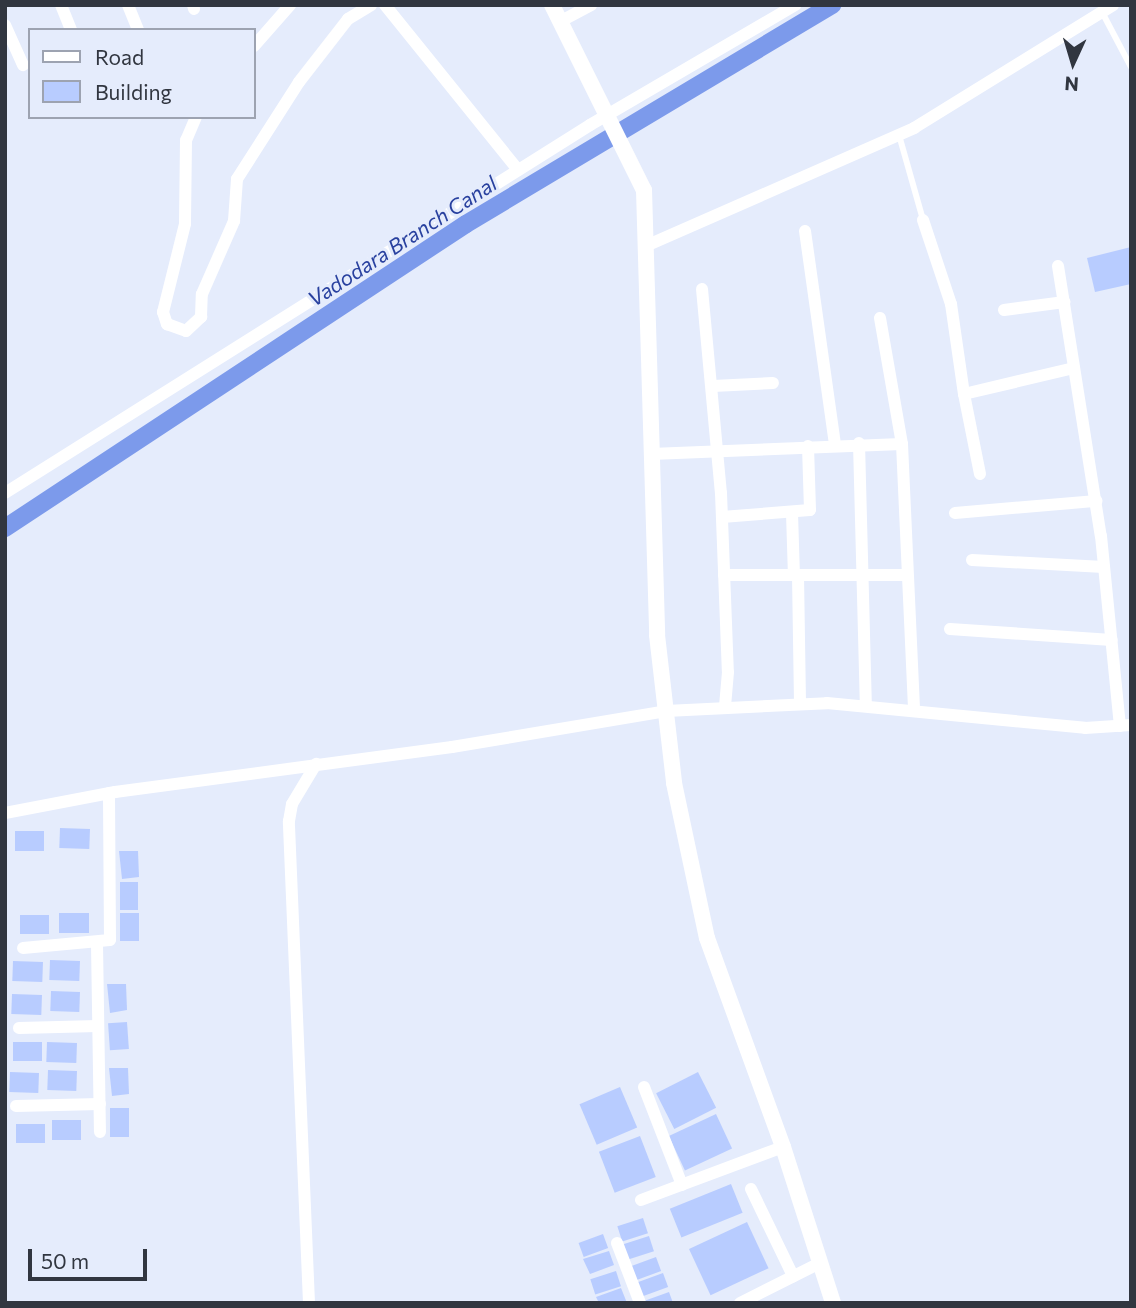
<!DOCTYPE html>
<style>
body{margin:0}
#map{position:relative;width:1136px;height:1308px;overflow:hidden;background:#e5ecfc;font-family:Commissioner,sans-serif}
div>[style]{position:absolute}
.canal>*{height:18px;margin:-9px;padding:0 9px;transform-origin:9px;border-radius:9px;background:#7c9aeb}
.building>*{inset:0;background:#b8ccff;transform-origin:0 0}
.service>*{height:6px;margin:-3px;padding:0 3px;transform-origin:3px;border-radius:3px;background:#fff}
.minor>*{height:12px;margin:-6px;padding:0 6px;transform-origin:6px;border-radius:6px;background:#fff}
.tertiary>*{height:16px;margin:-8px;padding:0 8px;transform-origin:8px;border-radius:8px;background:#fff}
span{translate:-50% -50%;white-space:nowrap;text-align:center;line-height:1.15;-webkit-text-stroke:6px #e5ecfc;paint-order:stroke}
.water-label{font-size:21px;color:#29419f;font-style:italic}
.frame{position:absolute;inset:0;border:7px solid #313640;pointer-events:none}
.legend{position:absolute;left:28px;top:28px;width:228px;height:91px;box-sizing:border-box;background:#e5ecfc;border:2px solid #9da3b1;margin:0;padding:9px 12px;list-style:none;font-size:21px;color:#313640}
.legend li{display:flex;align-items:center;gap:14px;height:35px}
.legend b{width:35px;border:2px solid #9da3b1}
.north{position:absolute;left:1038px;top:28px;width:70px;height:70px;-webkit-text-stroke:5px #e5ecfc;paint-order:stroke;rotate:184deg;font-size:19px;font-weight:700;line-height:28px;text-align:center;color:#313640}
.north::after{content:'';display:block;margin:auto;width:24px;height:32px;background:#313640;clip-path:polygon(50% 0,100% 100%,50% 72%,0 100%)}
.scale{position:absolute;left:28px;top:1249px;width:119px;height:32px;box-sizing:border-box;border:4px solid #313640;border-top:0;padding-left:9px;font-size:21px;line-height:24px;white-space:nowrap;color:#313640;-webkit-text-stroke:5px #e5ecfc;paint-order:stroke}
</style>
<div id="map">
<div class="canal">
<i style="left:5px;top:528px;width:552px;rotate:-33.4deg"></i>
<i style="left:466px;top:224px;width:427px;rotate:-30.9deg"></i>
</div>
<div class="building">
<i style="clip-path:polygon(1131px 247px,1131px 284px,1095px 292px,1087px 258px)"></i>
<i style="left:60px;top:828px;width:30px;height:20px;rotate:2deg"></i>
<i style="left:15px;top:831px;width:29px;height:20px"></i>
<i style="clip-path:polygon(119px 851px,138px 851px,139px 877px,122px 879px)"></i>
<i style="left:120px;top:882px;width:18px;height:28px"></i>
<i style="left:59px;top:913px;width:30px;height:20px"></i>
<i style="left:120px;top:913px;width:19px;height:28px"></i>
<i style="left:20px;top:915px;width:29px;height:19px"></i>
<i style="left:50px;top:960px;width:30px;height:20px;rotate:2deg"></i>
<i style="left:13px;top:961px;width:30px;height:20px;rotate:2deg"></i>
<i style="clip-path:polygon(107px 984px,126px 984px,127px 1010px,110px 1013px)"></i>
<i style="left:51px;top:991px;width:29px;height:20px;rotate:2deg"></i>
<i style="left:12px;top:994px;width:30px;height:20px;rotate:2deg"></i>
<i style="left:127px;top:1022px;width:27px;height:19px;rotate:86deg"></i>
<i style="left:13px;top:1042px;width:29px;height:19px"></i>
<i style="left:47px;top:1042px;width:30px;height:20px;rotate:2deg"></i>
<i style="clip-path:polygon(109px 1068px,128px 1068px,129px 1094px,112px 1096px)"></i>
<i style="left:48px;top:1070px;width:29px;height:20px;rotate:2deg"></i>
<i style="left:10px;top:1072px;width:29px;height:20px;rotate:2deg"></i>
<i style="left:698px;top:1072px;width:40px;height:47px;rotate:63deg"></i>
<i style="left:620px;top:1087px;width:44px;height:44px;rotate:67deg"></i>
<i style="left:110px;top:1108px;width:19px;height:29px"></i>
<i style="left:716px;top:1114px;width:38px;height:52px;rotate:65deg"></i>
<i style="left:52px;top:1120px;width:29px;height:20px"></i>
<i style="left:16px;top:1124px;width:29px;height:19px"></i>
<i style="left:640px;top:1136px;width:44px;height:44px;rotate:69deg"></i>
<i style="left:731px;top:1184px;width:31px;height:66px;rotate:68deg"></i>
<i style="left:643px;top:1218px;width:16px;height:27px;rotate:72deg"></i>
<i style="left:747px;top:1222px;width:51px;height:64px;rotate:65deg"></i>
<i style="left:603px;top:1234px;width:15px;height:26px;rotate:70deg"></i>
<i style="left:649px;top:1236px;width:16px;height:27px;rotate:72deg"></i>
<i style="clip-path:polygon(609px 1251px,614px 1265px,590px 1274px,583px 1259px)"></i>
<i style="left:656px;top:1257px;width:15px;height:26px;rotate:70deg"></i>
<i style="left:616px;top:1271px;width:16px;height:27px;rotate:72deg"></i>
<i style="left:663px;top:1273px;width:15px;height:27px;rotate:70deg"></i>
<i style="clip-path:polygon(621px 1288px,627px 1303px,599px 1303px,596px 1297px)"></i>
<i style="clip-path:polygon(669px 1292px,673px 1303px,644px 1301px)"></i>
</div>
<div class="service">
<i style="left:1102px;top:12px;width:62px;rotate:62.2deg"></i>
<i style="left:899px;top:135px;width:88px;rotate:74.2deg"></i>
</div>
<div class="minor">
<i style="left:61px;top:5px;width:27px;rotate:68deg"></i>
<i style="left:128px;top:5px;width:27px;rotate:68deg"></i>
<i style="left:193px;top:5px;width:4px;rotate:76deg"></i>
<i style="left:385px;top:5px;width:212px;rotate:51.1deg"></i>
<i style="left:563px;top:20px;width:32px;rotate:-28deg"></i>
<i style="left:5px;top:25px;width:44px;rotate:65.8deg"></i>
<i style="left:254px;top:46px;width:55px;rotate:-48.7deg"></i>
<i style="left:196px;top:117px;width:25px;rotate:113deg"></i>
<i style="left:186px;top:140px;width:84px;rotate:90.7deg"></i>
<i style="left:185px;top:224px;width:91px;rotate:104deg"></i>
<i style="left:163px;top:312px;width:13px;rotate:72deg"></i>
<i style="left:167px;top:324px;width:20px;rotate:20deg"></i>
<i style="left:186px;top:331px;width:21px;rotate:-43deg"></i>
<i style="left:201px;top:317px;width:23px;rotate:-88deg"></i>
<i style="left:202px;top:294px;width:80px;rotate:-66.3deg"></i>
<i style="left:234px;top:221px;width:42px;rotate:-85.9deg"></i>
<i style="left:237px;top:179px;width:115px;rotate:-57.4deg"></i>
<i style="left:299px;top:82px;width:80px;rotate:-52.1deg"></i>
<i style="left:348px;top:19px;width:27px;rotate:-31deg"></i>
<i style="left:923px;top:220px;width:89px;rotate:71.6deg"></i>
<i style="left:951px;top:304px;width:91px;rotate:81.8deg"></i>
<i style="left:805px;top:231px;width:215px;rotate:82deg"></i>
<i style="left:648px;top:245px;width:291px;rotate:-23.7deg"></i>
<i style="left:914px;top:128px;width:234px;rotate:-31.7deg"></i>
<i style="left:1058px;top:266px;width:273px;rotate:81deg"></i>
<i style="left:1101px;top:536px;width:191px;rotate:84.3deg"></i>
<i style="left:702px;top:289px;width:205px;rotate:84.7deg"></i>
<i style="left:721px;top:493px;width:179px;rotate:87.8deg"></i>
<i style="left:728px;top:672px;width:36px;rotate:95deg"></i>
<i style="left:1004px;top:310px;width:61px;rotate:-7.6deg"></i>
<i style="left:880px;top:318px;width:128px;rotate:80.1deg"></i>
<i style="left:713px;top:386px;width:60px;rotate:-2.9deg"></i>
<i style="left:859px;top:443px;width:263px;rotate:88.5deg"></i>
<i style="left:651px;top:454px;width:251px;rotate:-2.3deg"></i>
<i style="left:902px;top:444px;width:266px;rotate:87.4deg"></i>
<i style="left:980px;top:474px;width:82px;rotate:-101.3deg"></i>
<i style="left:964px;top:394px;width:113px;rotate:-13.3deg"></i>
<i style="left:5px;top:493px;width:691px;rotate:-32.17deg"></i>
<i style="left:590px;top:125px;width:238px;rotate:-30.3deg"></i>
<i style="left:792px;top:513px;width:62px;rotate:88.2deg"></i>
<i style="left:955px;top:513px;width:142px;rotate:-4.9deg"></i>
<i style="left:722px;top:517px;width:88px;rotate:-4.5deg"></i>
<i style="left:810px;top:510px;width:64px;rotate:-91.8deg"></i>
<i style="left:972px;top:560px;width:132px;rotate:3deg"></i>
<i style="left:724px;top:575px;width:181px"></i>
<i style="left:798px;top:575px;width:129px;rotate:89.1deg"></i>
<i style="left:950px;top:629px;width:162px;rotate:3.9deg"></i>
<i style="left:5px;top:813px;width:112px;rotate:-10.8deg"></i>
<i style="left:115px;top:792px;width:340px;rotate:-7.6deg"></i>
<i style="left:452px;top:747px;width:217px;rotate:-9.5deg"></i>
<i style="left:666px;top:711px;width:161px;rotate:-2.8deg"></i>
<i style="left:827px;top:703px;width:259px;rotate:5.5deg"></i>
<i style="left:1085px;top:728px;width:46px;rotate:-3.7deg"></i>
<i style="left:97px;top:944px;width:188px;rotate:89.1deg"></i>
<i style="left:23px;top:948px;width:87px;rotate:-5.3deg"></i>
<i style="left:110px;top:940px;width:147px;rotate:-90.4deg"></i>
<i style="left:19px;top:1028px;width:79px;rotate:-1.5deg"></i>
<i style="left:644px;top:1087px;width:105px;rotate:68.8deg"></i>
<i style="left:16px;top:1106px;width:84px;rotate:-1.4deg"></i>
<i style="left:751px;top:1189px;width:97px;rotate:64.2deg"></i>
<i style="left:641px;top:1200px;width:152px;rotate:-20.5deg"></i>
<i style="left:617px;top:1243px;width:64px;rotate:69deg"></i>
<i style="left:309px;top:1303px;width:482px;rotate:-92.4deg"></i>
<i style="left:289px;top:821px;width:17px;rotate:-80deg"></i>
<i style="left:292px;top:804px;width:47px;rotate:-59deg"></i>
<i style="left:740px;top:1303px;width:89px;rotate:-26.6deg"></i>
</div>
<div class="tertiary">
<i style="left:552px;top:5px;width:207px;rotate:63.6deg"></i>
<i style="left:644px;top:190px;width:445px;rotate:88.3deg"></i>
<i style="left:657px;top:635px;width:149px;rotate:83.4deg"></i>
<i style="left:674px;top:783px;width:158px;rotate:78deg"></i>
<i style="left:707px;top:938px;width:222px;rotate:70deg"></i>
<i style="left:783px;top:1147px;width:164px;rotate:72.2deg"></i>
</div>
<div class="water-label">
<span style="left:402px;top:241px;rotate:-33deg">Vadodara Branch Canal</span>
</div>
<div class="frame"></div>
<ul class="legend">
<li><b style="height:9px;background:#fff"></b>Road</li>
<li><b style="height:19px;background:#b8ccff"></b>Building</li>
</ul>
<div class="north">N</div>
<div class="scale">50 m</div>
</div>
